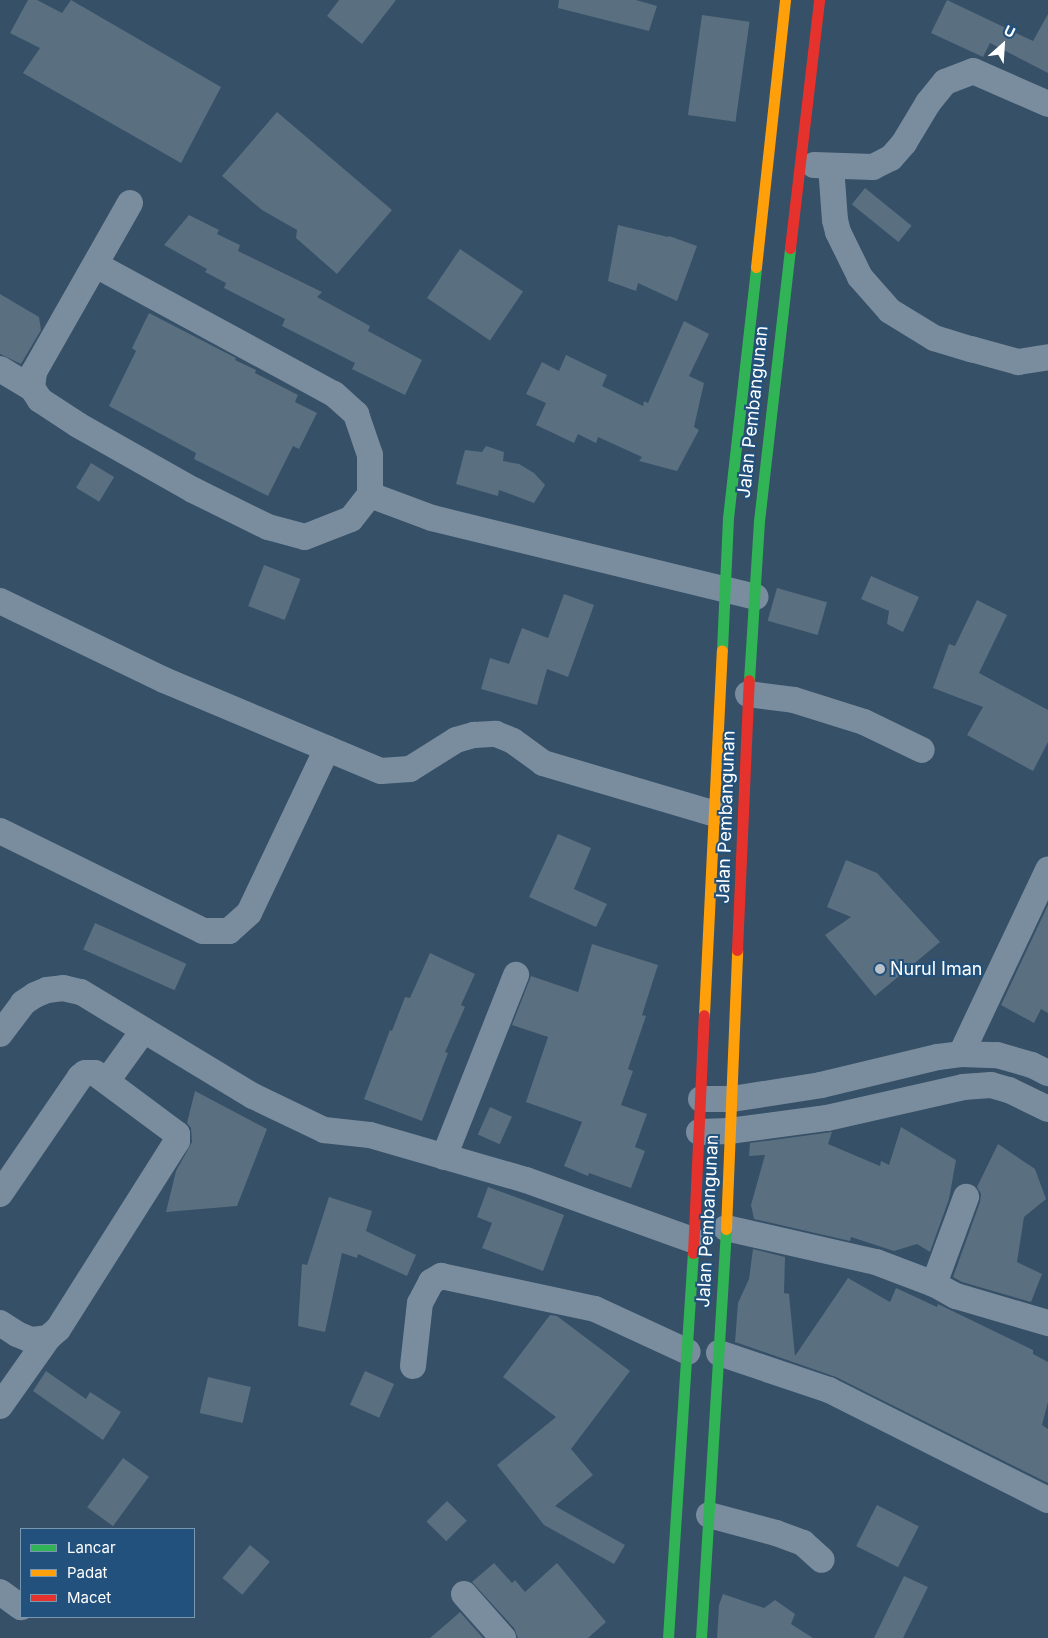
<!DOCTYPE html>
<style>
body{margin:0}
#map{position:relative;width:1048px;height:1638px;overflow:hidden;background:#365067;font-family:Inter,sans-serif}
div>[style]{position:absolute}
.building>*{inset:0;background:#5a6f80;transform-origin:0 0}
.street>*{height:26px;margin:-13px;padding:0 13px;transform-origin:13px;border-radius:13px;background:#7a8d9e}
.fast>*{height:11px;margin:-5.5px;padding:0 5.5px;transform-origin:5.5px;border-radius:5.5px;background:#30b455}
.slow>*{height:11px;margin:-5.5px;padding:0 5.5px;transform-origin:5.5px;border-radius:5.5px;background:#ff9f0a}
.jam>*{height:11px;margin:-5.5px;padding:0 5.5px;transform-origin:5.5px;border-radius:5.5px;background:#e5322d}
.dots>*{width:14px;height:14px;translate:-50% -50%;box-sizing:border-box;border:2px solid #21517c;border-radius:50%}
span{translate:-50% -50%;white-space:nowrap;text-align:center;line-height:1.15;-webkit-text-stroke:4px #21517c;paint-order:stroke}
.street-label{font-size:18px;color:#fff}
.poi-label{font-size:18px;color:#fff}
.left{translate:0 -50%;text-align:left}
.legend{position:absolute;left:20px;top:1528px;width:175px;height:90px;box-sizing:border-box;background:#21517c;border:1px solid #7a97b0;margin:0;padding:6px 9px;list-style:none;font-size:15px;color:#fff}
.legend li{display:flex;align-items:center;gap:10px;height:25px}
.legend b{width:25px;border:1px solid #7a97b0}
.north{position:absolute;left:978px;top:20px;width:50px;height:50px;-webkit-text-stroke:4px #21517c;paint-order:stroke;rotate:26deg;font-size:14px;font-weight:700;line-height:20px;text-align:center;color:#fff}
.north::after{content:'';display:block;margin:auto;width:18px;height:22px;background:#fff;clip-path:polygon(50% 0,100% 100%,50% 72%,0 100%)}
</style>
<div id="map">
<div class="building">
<i style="clip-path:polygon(28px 0,37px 0,62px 13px,71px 0,221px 87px,181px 163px,23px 73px,40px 48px,10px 33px)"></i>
<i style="clip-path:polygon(339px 0,396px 0,362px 44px,327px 16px)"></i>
<i style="clip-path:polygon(559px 0,636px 0,657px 6px,649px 31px,558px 8px)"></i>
<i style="clip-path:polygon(947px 0,1033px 41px,1048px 14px,1048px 73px,990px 43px,983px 57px,931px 33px)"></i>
<i style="left:702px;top:15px;width:48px;height:101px;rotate:8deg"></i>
<i style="clip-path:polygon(277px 112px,392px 210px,337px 274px,296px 238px,297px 230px,262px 210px,222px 176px)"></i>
<i style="left:865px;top:188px;width:60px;height:21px;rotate:39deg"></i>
<i style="clip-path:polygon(189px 215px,219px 230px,217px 234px,240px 245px,238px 251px,322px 292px,317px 297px,370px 326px,368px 331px,422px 360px,405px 395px,352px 369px,355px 363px,282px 326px,285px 319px,224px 288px,226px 283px,205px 272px,207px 269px,164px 245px)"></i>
<i style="clip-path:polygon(618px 225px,668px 237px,669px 236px,697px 246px,677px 301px,638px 283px,636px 291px,608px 281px)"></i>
<i style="left:460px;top:249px;width:76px;height:59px;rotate:34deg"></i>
<i style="clip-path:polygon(0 294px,39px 317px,41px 330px,21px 364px,0 354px)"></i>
<i style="clip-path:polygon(149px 313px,236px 358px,235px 360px,256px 370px,255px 373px,298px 395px,295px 402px,317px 413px,299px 449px,293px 446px,268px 496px,194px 459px,196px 453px,109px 406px,136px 351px,132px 348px)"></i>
<i style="clip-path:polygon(684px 321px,709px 334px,689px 376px,704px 383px,694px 427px,699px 430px,677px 471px,639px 461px,642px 457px,598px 437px,596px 443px,578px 434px,574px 443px,536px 425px,546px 403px,526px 394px,542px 362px,559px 371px,566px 355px,607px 375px,602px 386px,643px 406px,644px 401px,648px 403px)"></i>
<i style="clip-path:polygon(486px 446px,504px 452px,503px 461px,519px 464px,534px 473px,545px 485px,534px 503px,499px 490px,498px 496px,456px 484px,465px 450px,482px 452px)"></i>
<i style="left:91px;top:463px;width:27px;height:29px;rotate:31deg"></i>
<i style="left:264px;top:565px;width:39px;height:44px;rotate:21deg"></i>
<i style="clip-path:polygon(871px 576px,919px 597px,903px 632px,887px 624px,889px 611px,861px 599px)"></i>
<i style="left:777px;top:588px;width:52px;height:34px;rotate:16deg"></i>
<i style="clip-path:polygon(564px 594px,594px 605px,568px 677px,547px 669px,537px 705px,481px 689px,490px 658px,509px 664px,522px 628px,548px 638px)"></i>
<i style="clip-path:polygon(977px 600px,1007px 615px,979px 673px,1048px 710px,1048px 742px,1033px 771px,967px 735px,983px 707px,933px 688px,949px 644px,955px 646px)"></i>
<i style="clip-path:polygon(558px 834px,591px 848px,574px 889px,607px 904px,596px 927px,529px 897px)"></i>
<i style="clip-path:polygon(846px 860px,877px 873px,940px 942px,875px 996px,825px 935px,851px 917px,827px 907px)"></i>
<i style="clip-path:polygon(1048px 905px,1048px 1013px,1041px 1009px,1034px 1023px,1001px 1005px)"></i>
<i style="left:95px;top:923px;width:100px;height:29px;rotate:24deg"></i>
<i style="clip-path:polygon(592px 944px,658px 965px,642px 1015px,646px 1016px,628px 1069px,633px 1071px,621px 1105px,647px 1114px,635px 1147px,645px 1151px,631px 1188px,589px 1173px,588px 1176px,564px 1166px,582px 1122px,526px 1102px,548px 1037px,512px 1025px,531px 976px,578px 992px)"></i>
<i style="clip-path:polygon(430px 953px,475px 974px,461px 1005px,465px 1007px,445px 1052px,448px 1053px,422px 1121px,364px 1099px,390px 1030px,392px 1031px,405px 997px,410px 998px)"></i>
<i style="clip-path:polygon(195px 1091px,267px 1129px,237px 1206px,166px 1212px,176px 1171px,192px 1142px,191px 1128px,187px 1123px)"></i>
<i style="left:490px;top:1107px;width:24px;height:30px;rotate:24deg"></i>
<i style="clip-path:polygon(901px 1127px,956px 1160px,949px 1199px,930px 1252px,917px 1244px,894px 1251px,851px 1237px,850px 1241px,754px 1219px,751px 1205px,765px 1155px,749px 1156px,750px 1143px,832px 1132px,828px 1144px,880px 1166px,881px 1161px,889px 1165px)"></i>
<i style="clip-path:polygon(998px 1144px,1035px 1169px,1046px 1199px,1024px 1217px,1017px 1262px,1042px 1274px,1031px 1302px,962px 1282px,953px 1277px,980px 1202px,981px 1194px,977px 1187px)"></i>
<i style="clip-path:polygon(488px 1187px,564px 1215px,543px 1271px,482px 1248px,492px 1223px,477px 1217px)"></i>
<i style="clip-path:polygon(329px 1197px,372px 1211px,366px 1231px,416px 1255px,407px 1276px,358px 1254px,357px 1258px,342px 1253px,325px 1332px,298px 1326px,302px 1264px,307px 1265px)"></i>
<i style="clip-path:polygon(753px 1249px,785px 1257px,784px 1293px,789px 1294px,795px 1356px,848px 1278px,890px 1302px,896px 1288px,937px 1307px,938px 1304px,1033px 1350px,1033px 1354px,1048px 1362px,1048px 1402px,1042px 1425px,1048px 1429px,1048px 1483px,836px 1377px,735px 1342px,738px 1303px,749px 1279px)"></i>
<i style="clip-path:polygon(550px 1315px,557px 1316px,630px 1371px,571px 1449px,593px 1475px,555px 1506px,625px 1545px,614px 1564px,544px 1525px,497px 1465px,556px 1417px,503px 1377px)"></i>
<i style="clip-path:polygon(46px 1371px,86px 1399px,90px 1392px,121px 1412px,103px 1440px,33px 1391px)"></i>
<i style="left:365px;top:1371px;width:32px;height:37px;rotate:24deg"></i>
<i style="left:208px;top:1377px;width:44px;height:37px;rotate:13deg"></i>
<i style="left:123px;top:1458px;width:32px;height:61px;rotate:36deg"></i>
<i style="left:447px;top:1501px;width:28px;height:29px;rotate:45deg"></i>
<i style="left:877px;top:1505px;width:47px;height:46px;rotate:27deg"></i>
<i style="left:250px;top:1545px;width:26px;height:43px;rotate:40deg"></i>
<i style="clip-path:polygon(494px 1563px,512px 1583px,515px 1580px,525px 1592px,557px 1563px,606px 1622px,588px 1638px,518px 1638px,514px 1628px,472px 1582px)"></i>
<i style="clip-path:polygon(904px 1576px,928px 1587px,903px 1638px,874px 1638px)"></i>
<i style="clip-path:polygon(723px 1594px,764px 1608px,775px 1600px,795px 1614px,791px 1624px,813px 1638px,717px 1638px,719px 1605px)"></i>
<i style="clip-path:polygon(460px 1612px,483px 1638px,430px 1638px,451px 1620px)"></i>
</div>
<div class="street">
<i style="left:814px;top:165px;width:59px;rotate:1.9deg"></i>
<i style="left:873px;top:167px;width:20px;rotate:-27deg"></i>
<i style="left:891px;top:158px;width:20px;rotate:-49deg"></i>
<i style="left:904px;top:143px;width:47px;rotate:-59deg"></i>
<i style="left:928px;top:103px;width:27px;rotate:-51deg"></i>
<i style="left:945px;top:82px;width:30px;rotate:-21deg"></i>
<i style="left:973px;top:71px;width:82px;rotate:23.7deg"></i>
<i style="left:831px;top:166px;width:54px;rotate:85.8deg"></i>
<i style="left:835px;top:220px;width:12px;rotate:76deg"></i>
<i style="left:838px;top:232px;width:50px;rotate:63.9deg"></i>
<i style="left:860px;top:277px;width:45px;rotate:48.6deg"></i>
<i style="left:890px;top:311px;width:52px;rotate:31.5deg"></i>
<i style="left:934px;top:338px;width:39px;rotate:17deg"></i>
<i style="left:971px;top:349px;width:49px;rotate:15.5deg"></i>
<i style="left:1018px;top:362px;width:30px;rotate:-9deg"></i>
<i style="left:130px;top:203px;width:194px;rotate:119.6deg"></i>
<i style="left:34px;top:372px;width:16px;rotate:97deg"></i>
<i style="left:32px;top:388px;width:14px;rotate:56deg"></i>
<i style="left:40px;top:400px;width:45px;rotate:33.3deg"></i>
<i style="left:78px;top:425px;width:132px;rotate:29.5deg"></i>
<i style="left:193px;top:490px;width:84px;rotate:26.3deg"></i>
<i style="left:268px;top:527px;width:38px;rotate:15deg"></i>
<i style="left:305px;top:537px;width:49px;rotate:-21.4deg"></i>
<i style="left:351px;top:519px;width:31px;rotate:-52deg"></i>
<i style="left:96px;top:265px;width:271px;rotate:28.5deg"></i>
<i style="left:334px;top:394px;width:30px;rotate:42deg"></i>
<i style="left:356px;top:414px;width:43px;rotate:71.1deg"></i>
<i style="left:370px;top:455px;width:40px;rotate:90deg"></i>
<i style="left:370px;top:495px;width:66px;rotate:20.4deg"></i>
<i style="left:432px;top:518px;width:333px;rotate:13.7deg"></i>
<i style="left:0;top:369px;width:37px;rotate:31deg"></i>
<i style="left:0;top:601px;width:182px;rotate:25.7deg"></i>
<i style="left:164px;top:680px;width:235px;rotate:22.8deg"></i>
<i style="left:381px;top:771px;width:29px;rotate:-4deg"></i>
<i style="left:410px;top:769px;width:54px;rotate:-32.2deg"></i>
<i style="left:456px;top:740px;width:19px;rotate:-16deg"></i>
<i style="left:474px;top:735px;width:22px;rotate:-3deg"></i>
<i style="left:496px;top:734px;width:18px;rotate:22deg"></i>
<i style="left:513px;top:741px;width:37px;rotate:36deg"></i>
<i style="left:543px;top:763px;width:179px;rotate:16.5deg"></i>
<i style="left:748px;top:694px;width:46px;rotate:7.4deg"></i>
<i style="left:794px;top:700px;width:73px;rotate:17.4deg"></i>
<i style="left:864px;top:722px;width:64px;rotate:25.8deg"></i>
<i style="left:0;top:831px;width:226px;rotate:26.2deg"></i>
<i style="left:203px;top:931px;width:26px"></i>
<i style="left:229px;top:931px;width:27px;rotate:-42deg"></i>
<i style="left:249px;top:913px;width:182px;rotate:-64.6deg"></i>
<i style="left:0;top:1034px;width:39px;rotate:-53deg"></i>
<i style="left:23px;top:1003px;width:14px;rotate:-34deg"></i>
<i style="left:35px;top:995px;width:13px;rotate:-23deg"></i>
<i style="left:47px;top:990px;width:16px;rotate:-7deg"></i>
<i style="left:63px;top:988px;width:18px;rotate:13deg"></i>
<i style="left:81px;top:992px;width:201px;rotate:31.2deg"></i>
<i style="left:253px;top:1096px;width:79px;rotate:25.6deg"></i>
<i style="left:324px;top:1130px;width:46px;rotate:6.2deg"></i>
<i style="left:370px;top:1135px;width:162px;rotate:16.1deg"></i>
<i style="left:526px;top:1180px;width:177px;rotate:19.8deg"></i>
<i style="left:961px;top:1054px;width:204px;rotate:-64.7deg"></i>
<i style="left:107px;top:1081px;width:62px;rotate:-54.2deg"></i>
<i style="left:701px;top:1099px;width:31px"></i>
<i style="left:732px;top:1099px;width:90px;rotate:-8.9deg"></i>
<i style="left:821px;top:1085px;width:120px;rotate:-13.5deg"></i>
<i style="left:938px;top:1057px;width:23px;rotate:-7deg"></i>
<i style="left:961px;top:1054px;width:36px;rotate:2deg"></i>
<i style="left:997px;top:1055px;width:36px;rotate:16deg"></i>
<i style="left:1032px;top:1065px;width:18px;rotate:27deg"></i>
<i style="left:699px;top:1132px;width:30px;rotate:-2deg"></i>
<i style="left:729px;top:1131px;width:99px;rotate:-7.6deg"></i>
<i style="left:827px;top:1118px;width:139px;rotate:-12.8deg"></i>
<i style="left:963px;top:1087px;width:28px;rotate:-4deg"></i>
<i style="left:991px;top:1085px;width:19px;rotate:16deg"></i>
<i style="left:1009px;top:1090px;width:43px;rotate:26deg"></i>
<i style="left:444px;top:1157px;width:196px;rotate:-68.4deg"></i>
<i style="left:0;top:1194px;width:142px;rotate:-55.6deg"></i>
<i style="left:80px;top:1077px;width:6px;rotate:-39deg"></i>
<i style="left:85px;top:1073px;width:10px"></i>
<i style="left:95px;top:1073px;width:102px;rotate:36.6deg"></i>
<i style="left:177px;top:1134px;width:7px;rotate:90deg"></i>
<i style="left:177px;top:1141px;width:222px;rotate:122.3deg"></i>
<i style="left:58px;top:1329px;width:13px;rotate:138deg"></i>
<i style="left:48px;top:1338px;width:17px;rotate:173deg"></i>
<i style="left:31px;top:1340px;width:15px;rotate:-157deg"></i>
<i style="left:17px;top:1334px;width:20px;rotate:-147deg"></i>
<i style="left:726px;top:1228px;width:154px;rotate:12.8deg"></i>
<i style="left:876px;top:1262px;width:62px;rotate:20.8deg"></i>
<i style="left:934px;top:1284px;width:25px;rotate:29deg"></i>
<i style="left:956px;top:1296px;width:96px;rotate:16.4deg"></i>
<i style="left:934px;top:1284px;width:93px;rotate:-69.8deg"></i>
<i style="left:719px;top:1353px;width:116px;rotate:18.6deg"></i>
<i style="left:829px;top:1390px;width:245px;rotate:26.7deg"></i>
<i style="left:413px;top:1366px;width:63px;rotate:-83.7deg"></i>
<i style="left:420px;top:1303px;width:24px;rotate:-62deg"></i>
<i style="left:431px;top:1282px;width:12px;rotate:-31deg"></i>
<i style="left:441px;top:1276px;width:157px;rotate:12.1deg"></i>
<i style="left:595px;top:1309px;width:102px;rotate:24.8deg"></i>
<i style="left:0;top:1406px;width:83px;rotate:-54.8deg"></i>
<i style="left:709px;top:1515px;width:69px;rotate:15deg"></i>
<i style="left:776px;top:1533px;width:29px;rotate:20deg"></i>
<i style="left:803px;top:1543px;width:25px;rotate:42deg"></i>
<i style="left:0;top:1592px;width:26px;rotate:36deg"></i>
<i style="left:464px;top:1594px;width:59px;rotate:48.4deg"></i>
</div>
<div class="fast">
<i style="left:722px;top:650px;width:132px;rotate:-87.4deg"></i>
<i style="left:728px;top:518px;width:253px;rotate:-83.6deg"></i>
<i style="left:749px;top:680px;width:159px;rotate:-86.4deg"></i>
<i style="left:759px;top:521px;width:275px;rotate:-83.5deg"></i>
<i style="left:668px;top:1638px;width:386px;rotate:-86.3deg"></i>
<i style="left:701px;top:1638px;width:410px;rotate:-86.5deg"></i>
</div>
<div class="slow">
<i style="left:756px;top:267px;width:269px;rotate:-83.8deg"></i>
<i style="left:704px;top:1015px;width:365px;rotate:-87.2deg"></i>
<i style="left:726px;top:1229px;width:279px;rotate:-87.7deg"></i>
</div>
<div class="jam">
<i style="left:790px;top:248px;width:250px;rotate:-83.3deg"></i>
<i style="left:737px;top:950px;width:270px;rotate:-87.5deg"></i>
<i style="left:693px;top:1253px;width:238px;rotate:-87.4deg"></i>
</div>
<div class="dots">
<i style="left:880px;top:969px;background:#b9c2ca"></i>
</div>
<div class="street-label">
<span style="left:753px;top:412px;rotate:-84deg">Jalan Pembangunan</span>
<span style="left:726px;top:817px;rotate:-88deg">Jalan Pembangunan</span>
<span style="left:708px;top:1221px;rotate:-87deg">Jalan Pembangunan</span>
</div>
<div class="poi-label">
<span class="left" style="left:890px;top:969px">Nurul Iman</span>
</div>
<ul class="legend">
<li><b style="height:6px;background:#30b455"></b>Lancar</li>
<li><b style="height:6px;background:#ff9f0a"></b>Padat</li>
<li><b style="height:6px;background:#e5322d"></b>Macet</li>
</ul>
<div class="north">U</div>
</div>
